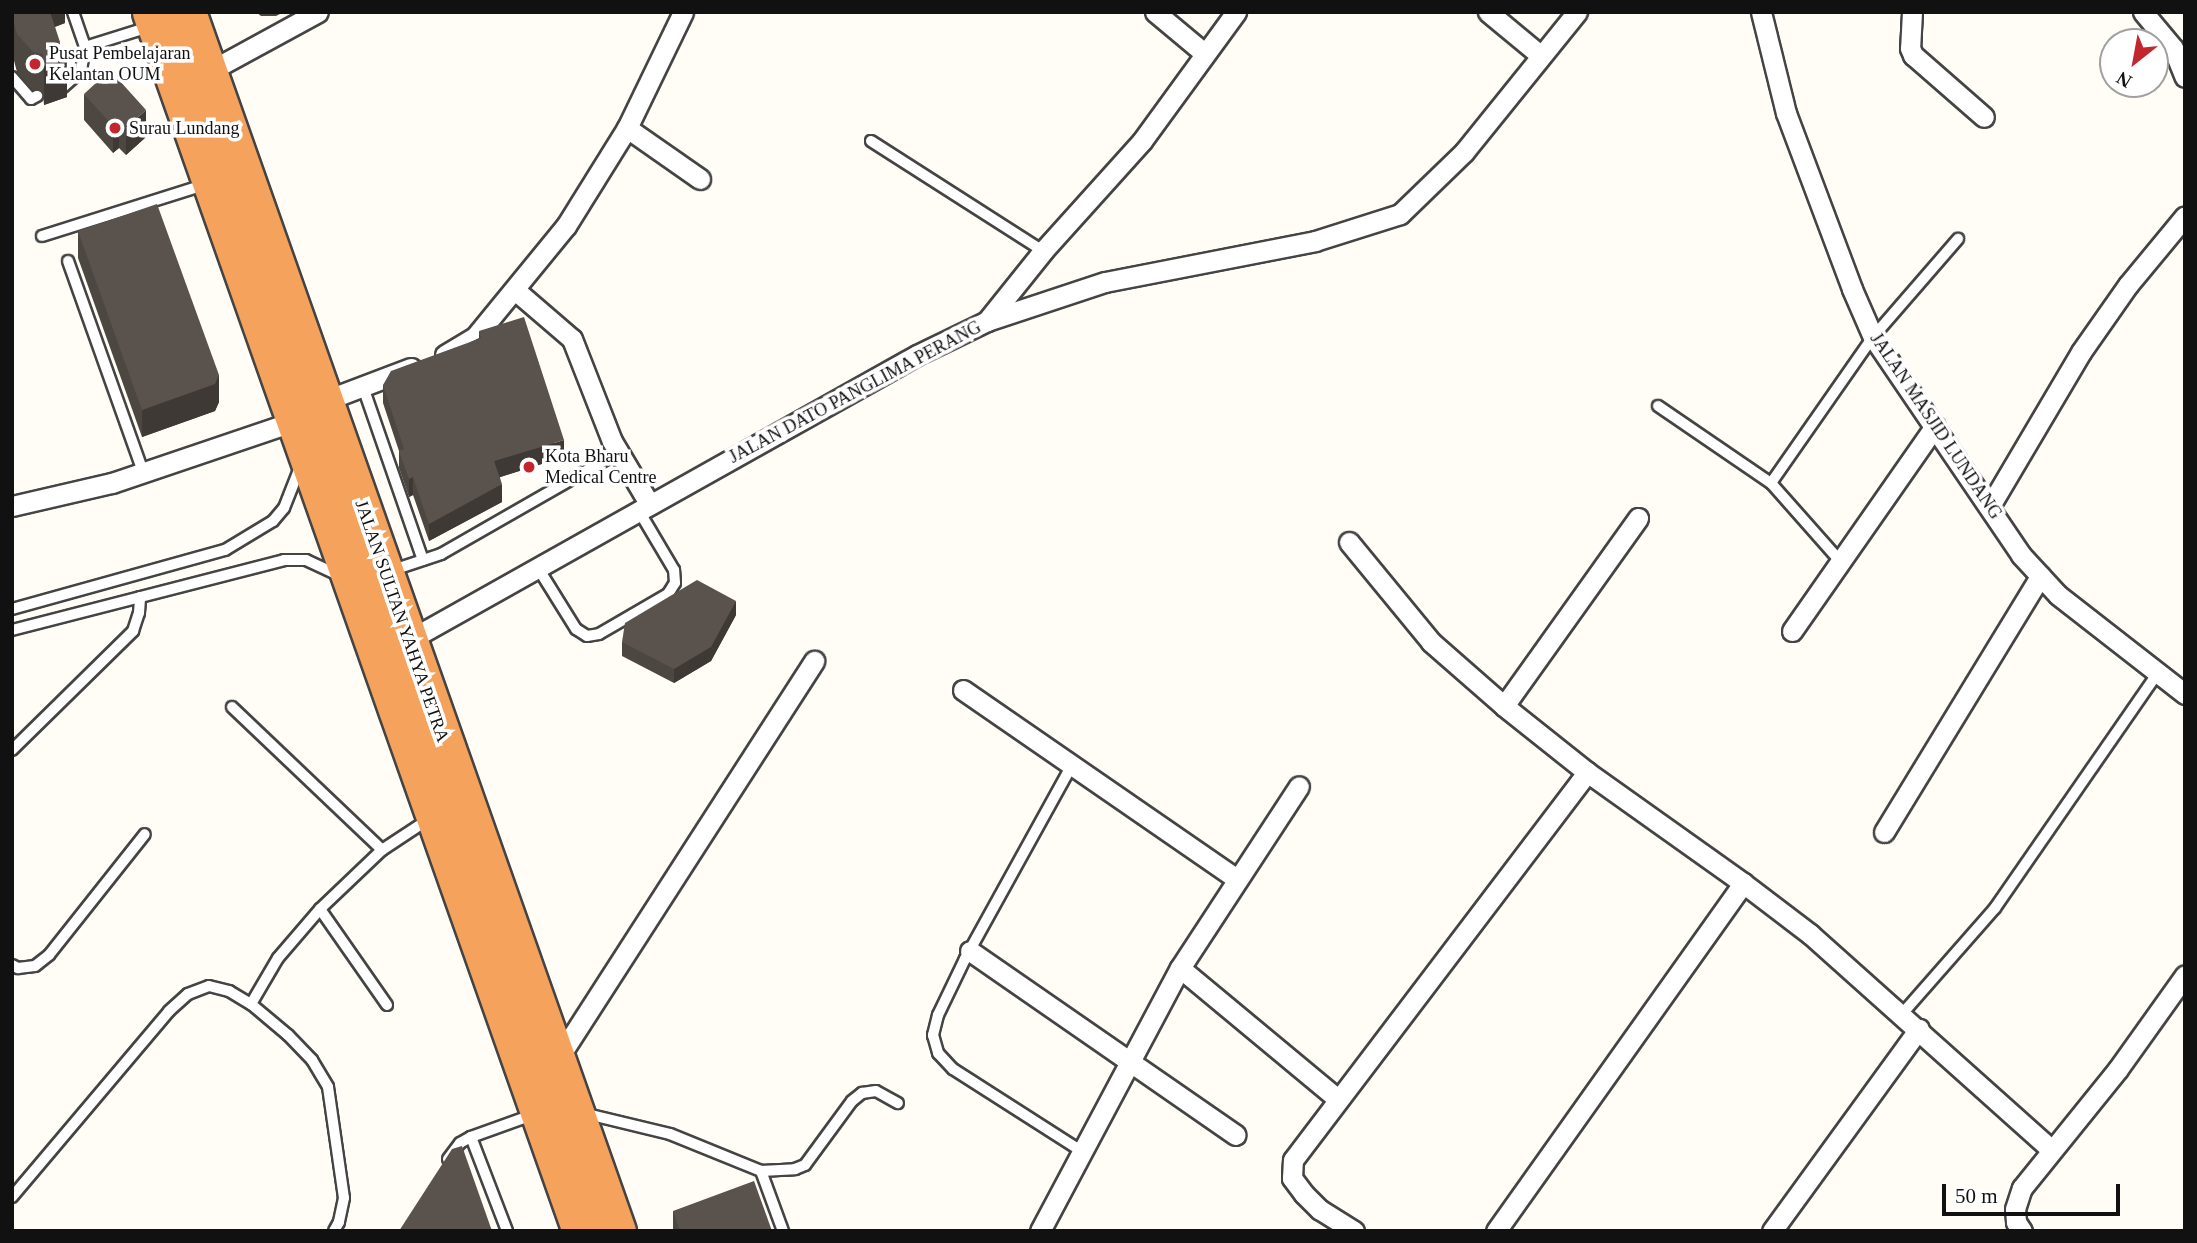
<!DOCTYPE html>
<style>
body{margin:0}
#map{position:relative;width:2197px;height:1243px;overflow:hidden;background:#fffdf5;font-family:Georgia,serif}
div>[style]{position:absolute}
.roads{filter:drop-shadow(2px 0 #444) drop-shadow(-2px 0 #444) drop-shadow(0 2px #444) drop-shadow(0 -2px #444)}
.lane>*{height:10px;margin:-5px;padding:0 5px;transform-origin:5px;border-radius:5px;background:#fff}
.street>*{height:19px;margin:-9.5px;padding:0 9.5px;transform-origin:9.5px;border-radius:9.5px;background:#fff}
.highway>*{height:37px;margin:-18.5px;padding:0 18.5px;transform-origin:18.5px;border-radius:18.5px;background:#f5a25d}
.wall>*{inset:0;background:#4d4742}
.shaded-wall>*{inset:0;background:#3f3936;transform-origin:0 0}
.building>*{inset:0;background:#5a524d}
.dots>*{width:19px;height:19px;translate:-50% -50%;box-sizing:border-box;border:4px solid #fff;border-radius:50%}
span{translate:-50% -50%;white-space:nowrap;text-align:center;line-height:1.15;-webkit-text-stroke:7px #fff;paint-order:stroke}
.poi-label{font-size:18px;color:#111}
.left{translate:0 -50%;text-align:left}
.street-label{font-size:18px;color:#111}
.frame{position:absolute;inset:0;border:14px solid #111;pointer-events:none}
.north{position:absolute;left:2099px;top:28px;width:70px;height:70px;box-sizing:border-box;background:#fff;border:2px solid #a0a0a0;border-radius:50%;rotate:211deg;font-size:19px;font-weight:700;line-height:28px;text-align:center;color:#111}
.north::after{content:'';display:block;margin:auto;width:24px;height:32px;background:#c4262e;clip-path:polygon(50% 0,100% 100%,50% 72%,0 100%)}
.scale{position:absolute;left:1942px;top:1184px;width:178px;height:32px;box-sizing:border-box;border:4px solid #111;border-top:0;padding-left:9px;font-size:21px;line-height:24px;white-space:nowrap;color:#111;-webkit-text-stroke:5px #fff;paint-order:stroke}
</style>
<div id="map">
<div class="roads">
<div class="lane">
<i style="left:73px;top:12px;width:37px;rotate:71deg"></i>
<i style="left:12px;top:77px;width:29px;rotate:49deg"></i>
<i style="left:31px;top:99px;width:7px;rotate:-27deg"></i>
<i style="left:63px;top:87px;width:24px;rotate:-42deg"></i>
<i style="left:81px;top:71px;width:24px;rotate:-81deg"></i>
<i style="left:85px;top:47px;width:67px;rotate:-17.4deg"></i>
<i style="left:871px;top:141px;width:204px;rotate:32.6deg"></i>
<i style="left:42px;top:236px;width:170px;rotate:-17.5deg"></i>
<i style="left:68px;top:261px;width:224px;rotate:70.4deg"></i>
<i style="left:363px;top:387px;width:183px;rotate:70.9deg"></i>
<i style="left:1658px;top:406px;width:137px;rotate:34.3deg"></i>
<i style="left:1771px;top:483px;width:104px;rotate:48.5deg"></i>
<i style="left:1771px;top:483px;width:178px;rotate:-55.1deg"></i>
<i style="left:1873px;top:337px;width:130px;rotate:-49.1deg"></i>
<i style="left:538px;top:568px;width:72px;rotate:58.1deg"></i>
<i style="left:576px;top:629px;width:13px;rotate:32deg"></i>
<i style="left:587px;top:636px;width:12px;rotate:-9deg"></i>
<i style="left:599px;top:634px;width:80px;rotate:-30.1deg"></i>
<i style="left:668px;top:594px;width:13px;rotate:-58deg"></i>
<i style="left:675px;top:583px;width:13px;rotate:-94deg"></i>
<i style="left:674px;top:570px;width:69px;rotate:-120.7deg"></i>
<i style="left:390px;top:571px;width:54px;rotate:-18.4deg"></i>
<i style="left:441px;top:554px;width:205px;rotate:-29.8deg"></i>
<i style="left:12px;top:609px;width:221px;rotate:-15.5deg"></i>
<i style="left:225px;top:550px;width:56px;rotate:-31.1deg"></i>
<i style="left:273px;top:521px;width:17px;rotate:-50deg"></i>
<i style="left:284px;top:508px;width:41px;rotate:-68.5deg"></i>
<i style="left:12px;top:630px;width:281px;rotate:-14.4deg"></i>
<i style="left:284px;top:560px;width:22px"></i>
<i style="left:306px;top:560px;width:35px;rotate:25deg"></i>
<i style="left:232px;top:707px;width:207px;rotate:43.6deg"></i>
<i style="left:12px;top:750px;width:170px;rotate:-44.5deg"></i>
<i style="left:133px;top:631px;width:19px;rotate:-72deg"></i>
<i style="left:139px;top:613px;width:16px;rotate:-86deg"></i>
<i style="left:1072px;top:765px;width:222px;rotate:118.9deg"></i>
<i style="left:965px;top:959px;width:62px;rotate:115.7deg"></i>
<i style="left:938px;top:1015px;width:21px;rotate:104deg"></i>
<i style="left:933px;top:1035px;width:19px;rotate:74deg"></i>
<i style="left:938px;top:1053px;width:22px;rotate:47deg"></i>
<i style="left:953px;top:1069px;width:152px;rotate:32.6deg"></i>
<i style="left:12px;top:965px;width:7px;rotate:27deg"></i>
<i style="left:18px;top:968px;width:17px;rotate:-7deg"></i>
<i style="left:35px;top:966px;width:18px;rotate:-38deg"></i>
<i style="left:49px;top:955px;width:154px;rotate:-51.6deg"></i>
<i style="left:251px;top:1004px;width:53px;rotate:-59.6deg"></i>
<i style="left:278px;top:958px;width:65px;rotate:-49.4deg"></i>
<i style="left:387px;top:1005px;width:117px;rotate:-124.9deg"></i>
<i style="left:320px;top:909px;width:86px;rotate:-43.6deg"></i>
<i style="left:382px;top:850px;width:56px;rotate:-33.4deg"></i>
<i style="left:1902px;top:1014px;width:141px;rotate:-48.7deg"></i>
<i style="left:1995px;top:908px;width:286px;rotate:-55.3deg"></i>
<i style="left:583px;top:1113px;width:89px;rotate:13.6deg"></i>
<i style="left:670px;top:1134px;width:98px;rotate:22.1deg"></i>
<i style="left:761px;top:1171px;width:34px;rotate:-3deg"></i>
<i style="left:795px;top:1169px;width:11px;rotate:-22deg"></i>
<i style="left:805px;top:1165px;width:79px;rotate:-53.7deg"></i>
<i style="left:852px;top:1101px;width:13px;rotate:-39deg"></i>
<i style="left:862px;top:1093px;width:14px;rotate:-8deg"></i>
<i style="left:876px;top:1091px;width:25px;rotate:29deg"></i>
<i style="left:471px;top:1137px;width:101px;rotate:69deg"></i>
<i style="left:448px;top:1159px;width:20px;rotate:-53deg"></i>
<i style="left:460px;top:1143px;width:13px;rotate:-29deg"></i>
<i style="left:471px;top:1137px;width:65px;rotate:-19.8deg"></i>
<i style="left:761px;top:1171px;width:64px;rotate:69.9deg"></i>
<i style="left:12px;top:1197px;width:243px;rotate:-49.8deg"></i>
<i style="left:169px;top:1011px;width:25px;rotate:-42deg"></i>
<i style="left:188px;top:994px;width:22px;rotate:-21deg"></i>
<i style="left:209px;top:986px;width:21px;rotate:14deg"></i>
<i style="left:229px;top:991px;width:26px;rotate:31deg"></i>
<i style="left:251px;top:1004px;width:48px;rotate:40deg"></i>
<i style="left:288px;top:1035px;width:35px;rotate:46deg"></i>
<i style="left:312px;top:1060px;width:31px;rotate:59deg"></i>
<i style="left:328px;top:1087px;width:112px;rotate:81.8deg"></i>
<i style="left:344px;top:1198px;width:25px;rotate:102deg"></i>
<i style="left:339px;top:1222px;width:10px;rotate:119deg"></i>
</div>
<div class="street">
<i style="left:1155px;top:12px;width:64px;rotate:39.9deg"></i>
<i style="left:1488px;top:12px;width:67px;rotate:39.6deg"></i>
<i style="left:1761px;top:12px;width:104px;rotate:76.1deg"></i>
<i style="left:1786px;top:113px;width:188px;rotate:69.4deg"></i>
<i style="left:1852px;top:289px;width:52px;rotate:66.4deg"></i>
<i style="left:1873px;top:337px;width:263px;rotate:55.8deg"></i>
<i style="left:2021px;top:555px;width:54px;rotate:47.2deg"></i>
<i style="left:2058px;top:595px;width:161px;rotate:37.9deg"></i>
<i style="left:1912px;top:12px;width:36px;rotate:93deg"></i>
<i style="left:1910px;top:48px;width:8px;rotate:67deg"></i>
<i style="left:1913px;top:55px;width:94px;rotate:41.1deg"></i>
<i style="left:2143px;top:12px;width:47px;rotate:50.2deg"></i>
<i style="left:2173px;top:48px;width:31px;rotate:68deg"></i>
<i style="left:208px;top:72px;width:125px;rotate:-28.6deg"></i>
<i style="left:627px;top:128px;width:89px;rotate:34.9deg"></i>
<i style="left:515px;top:290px;width:75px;rotate:40.7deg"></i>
<i style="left:572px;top:339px;width:110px;rotate:68.6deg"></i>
<i style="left:612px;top:441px;width:74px;rotate:59.3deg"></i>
<i style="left:987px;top:321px;width:90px;rotate:-51.3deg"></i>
<i style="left:1043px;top:251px;width:148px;rotate:-48deg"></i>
<i style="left:1142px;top:141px;width:160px;rotate:-53.9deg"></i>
<i style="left:445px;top:355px;width:35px;rotate:-31deg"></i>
<i style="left:475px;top:337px;width:144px;rotate:-50.7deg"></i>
<i style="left:566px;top:226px;width:115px;rotate:-58.1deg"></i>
<i style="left:627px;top:128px;width:129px;rotate:-64.2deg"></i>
<i style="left:324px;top:401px;width:93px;rotate:-20.8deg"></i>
<i style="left:12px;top:506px;width:103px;rotate:-13deg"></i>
<i style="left:112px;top:483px;width:193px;rotate:-18.7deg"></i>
<i style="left:1990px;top:506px;width:179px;rotate:-59.4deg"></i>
<i style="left:2081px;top:352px;width:82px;rotate:-55deg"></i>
<i style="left:2128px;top:285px;width:89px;rotate:-50.4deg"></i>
<i style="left:1349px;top:542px;width:129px;rotate:50.6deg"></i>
<i style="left:1431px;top:642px;width:97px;rotate:41.2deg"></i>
<i style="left:1504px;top:706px;width:106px;rotate:38.5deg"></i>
<i style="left:1587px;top:772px;width:191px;rotate:35.4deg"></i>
<i style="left:1743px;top:883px;width:84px;rotate:37.3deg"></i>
<i style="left:1810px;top:934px;width:324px;rotate:41.8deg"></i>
<i style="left:1792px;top:631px;width:250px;rotate:-55.1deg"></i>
<i style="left:409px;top:640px;width:582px;rotate:-29.29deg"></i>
<i style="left:917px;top:355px;width:78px;rotate:-25.9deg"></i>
<i style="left:987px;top:321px;width:124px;rotate:-18.3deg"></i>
<i style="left:1105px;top:282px;width:214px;rotate:-11deg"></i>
<i style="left:1315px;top:241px;width:89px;rotate:-17.6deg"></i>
<i style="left:1400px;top:214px;width:89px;rotate:-44.1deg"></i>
<i style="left:1464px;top:152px;width:180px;rotate:-51.1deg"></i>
<i style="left:963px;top:690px;width:331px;rotate:34.6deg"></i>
<i style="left:1504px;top:706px;width:231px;rotate:-54.5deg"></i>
<i style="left:1884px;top:832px;width:300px;rotate:-58.6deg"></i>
<i style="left:970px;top:951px;width:323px;rotate:34.7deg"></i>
<i style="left:1180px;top:968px;width:205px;rotate:39.7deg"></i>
<i style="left:557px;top:1060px;width:475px;rotate:-57.2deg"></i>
<i style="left:1040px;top:1231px;width:298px;rotate:-62deg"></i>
<i style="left:1180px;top:968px;width:217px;rotate:-56.8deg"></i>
<i style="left:1354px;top:1231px;width:40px;rotate:-148deg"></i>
<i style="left:1320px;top:1210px;width:23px;rotate:-135deg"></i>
<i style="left:1304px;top:1194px;width:20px;rotate:-127deg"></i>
<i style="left:1292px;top:1178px;width:18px;rotate:-87deg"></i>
<i style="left:1293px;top:1160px;width:487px;rotate:-52.8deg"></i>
<i style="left:1496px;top:1231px;width:427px;rotate:-54.6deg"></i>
<i style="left:1772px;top:1231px;width:250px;rotate:-54deg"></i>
<i style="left:2022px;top:1231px;width:11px;rotate:-124deg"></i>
<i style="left:2016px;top:1222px;width:13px;rotate:-94deg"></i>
<i style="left:2015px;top:1209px;width:22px;rotate:-72deg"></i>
<i style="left:2022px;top:1188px;width:153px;rotate:-51.1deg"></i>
<i style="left:2118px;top:1069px;width:115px;rotate:-54.5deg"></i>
</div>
<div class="highway">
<i style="left:151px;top:12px;width:1293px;rotate:70.57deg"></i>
<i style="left:187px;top:12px;width:1293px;rotate:70.57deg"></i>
</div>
</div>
<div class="wall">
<i style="clip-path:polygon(12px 12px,65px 12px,65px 23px,55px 27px,67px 97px,44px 105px,43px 92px,33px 90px,17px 72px,13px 57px)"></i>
<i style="clip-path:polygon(256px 12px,284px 12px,276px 16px,261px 16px)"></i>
<i style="clip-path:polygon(84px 94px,146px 137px,126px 155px,119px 148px,113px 153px,84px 120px)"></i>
<i style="clip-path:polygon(78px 231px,219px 402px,215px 411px,142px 437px,78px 258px)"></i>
<i style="clip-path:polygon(479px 331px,564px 457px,500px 477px,502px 502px,429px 541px,413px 495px,409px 497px,399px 468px,399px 451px,383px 403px,383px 385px,479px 338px)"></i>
<i style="clip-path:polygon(736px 615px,711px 661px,674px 683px,622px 656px,622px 642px)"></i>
<i style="clip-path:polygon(673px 1211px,772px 1231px,673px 1231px)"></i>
</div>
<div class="shaded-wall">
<i style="clip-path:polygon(43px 12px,65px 12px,65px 23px,43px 31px)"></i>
<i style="left:12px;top:19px;width:1px;height:38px"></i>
<i style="clip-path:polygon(60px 42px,60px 62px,67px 60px,67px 97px,44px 105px,44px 67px)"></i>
<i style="clip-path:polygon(146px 110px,146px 137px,126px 155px,126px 128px)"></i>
<i style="clip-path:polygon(119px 121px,119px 148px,113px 153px,113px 126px)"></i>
<i style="clip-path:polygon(219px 375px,219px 402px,215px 411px,142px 437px,142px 410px)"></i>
<i style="clip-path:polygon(564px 440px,564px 457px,494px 479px,494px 461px)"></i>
<i style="clip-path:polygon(413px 477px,413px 495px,409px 497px,409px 479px)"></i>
<i style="clip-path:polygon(502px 484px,502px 502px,429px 541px,429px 524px)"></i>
<i style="clip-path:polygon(736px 601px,736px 615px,711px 661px,674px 683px,674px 669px)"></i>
</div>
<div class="building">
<i style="clip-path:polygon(12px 12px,50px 12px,60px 42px,56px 51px,67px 60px,44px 67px,43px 54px,33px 52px,17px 34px,13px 19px,12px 19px)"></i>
<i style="clip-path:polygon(110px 70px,146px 110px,126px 128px,119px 121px,113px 126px,84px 94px)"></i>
<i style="clip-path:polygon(157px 204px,219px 375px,215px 384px,142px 410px,78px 231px)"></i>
<i style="clip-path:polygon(524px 317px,564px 440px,494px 461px,502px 484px,429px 524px,413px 477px,409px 479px,399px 451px,404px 449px,383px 385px,391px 371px,481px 338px,479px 331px)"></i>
<i style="clip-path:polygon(697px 580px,736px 601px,711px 647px,674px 669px,622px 642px,625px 623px)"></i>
<i style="clip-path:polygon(462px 1146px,492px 1231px,399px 1231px,452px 1149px)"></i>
<i style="clip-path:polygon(754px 1181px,772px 1231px,680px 1231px,673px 1211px)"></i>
</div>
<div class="dots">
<i style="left:35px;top:64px;background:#c4262e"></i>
<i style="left:115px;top:128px;background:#c4262e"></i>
<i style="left:529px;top:467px;background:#c4262e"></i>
</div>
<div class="poi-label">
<span class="left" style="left:49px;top:64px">Pusat Pembelajaran<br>Kelantan OUM</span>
<span class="left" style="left:129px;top:128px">Surau Lundang</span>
<span class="left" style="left:545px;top:467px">Kota Bharu<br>Medical Centre</span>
</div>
<div class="street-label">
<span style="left:855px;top:392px;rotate:-28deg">JALAN DATO PANGLIMA PERANG</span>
<span style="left:1936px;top:426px;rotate:56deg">JALAN MASJID LUNDANG</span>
<span style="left:402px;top:621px;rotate:71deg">JALAN SULTAN YAHYA PETRA</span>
</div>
<div class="frame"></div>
<div class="north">N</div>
<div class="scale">50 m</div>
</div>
